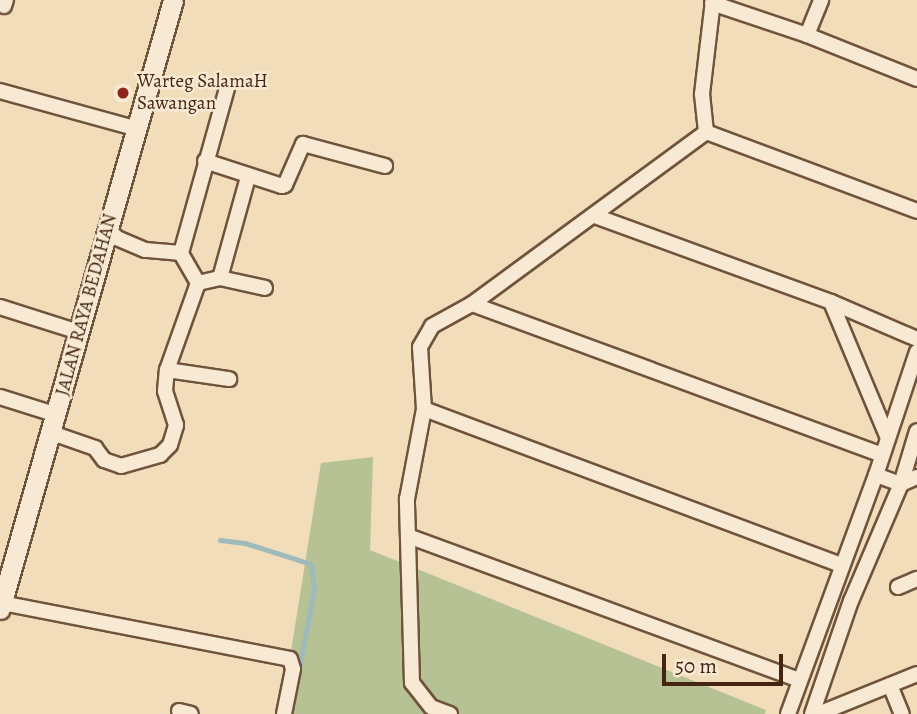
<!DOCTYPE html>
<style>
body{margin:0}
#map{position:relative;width:917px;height:714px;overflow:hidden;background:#f2ddbb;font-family:Alegreya,serif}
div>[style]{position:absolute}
.green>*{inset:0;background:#b6c294}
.stream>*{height:5px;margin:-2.5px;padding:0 2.5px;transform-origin:2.5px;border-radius:2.5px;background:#9fbaba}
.roads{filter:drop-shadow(2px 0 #70533b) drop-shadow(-2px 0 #70533b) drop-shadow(0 2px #70533b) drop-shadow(0 -2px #70533b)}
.street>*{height:14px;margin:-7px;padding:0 7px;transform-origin:7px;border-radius:7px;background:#f7e9d3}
.secondary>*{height:19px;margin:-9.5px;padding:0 9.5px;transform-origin:9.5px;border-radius:9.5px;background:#f7e9d3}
.dots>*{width:19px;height:19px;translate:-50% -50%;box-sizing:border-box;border:4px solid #f7e9d3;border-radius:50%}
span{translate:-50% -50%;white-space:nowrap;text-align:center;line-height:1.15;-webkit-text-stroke:5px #f7e9d3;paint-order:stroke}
.poi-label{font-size:19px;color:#442510}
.left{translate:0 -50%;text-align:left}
.street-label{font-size:19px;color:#442510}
.scale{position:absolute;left:662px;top:654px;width:121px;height:32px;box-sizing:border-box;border:4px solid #442510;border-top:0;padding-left:9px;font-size:21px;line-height:24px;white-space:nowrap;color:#442510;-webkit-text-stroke:5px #f7e9d3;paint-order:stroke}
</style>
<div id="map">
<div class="green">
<i style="clip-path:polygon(373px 457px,370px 550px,766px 710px,765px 714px,281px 714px,321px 463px)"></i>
</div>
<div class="stream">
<i style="left:220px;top:540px;width:25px;rotate:7deg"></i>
<i style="left:245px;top:543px;width:69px;rotate:17.7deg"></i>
<i style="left:311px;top:564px;width:24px;rotate:83deg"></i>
<i style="left:314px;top:588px;width:88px;rotate:100.4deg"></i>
</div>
<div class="roads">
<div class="street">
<i style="left:712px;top:3px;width:100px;rotate:18.6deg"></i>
<i style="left:807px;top:35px;width:118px;rotate:21.8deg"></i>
<i style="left:4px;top:6px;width:6px;rotate:-72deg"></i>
<i style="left:807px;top:35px;width:38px;rotate:-68deg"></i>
<i style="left:0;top:91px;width:139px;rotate:15.4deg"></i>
<i style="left:706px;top:132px;width:225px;rotate:20.5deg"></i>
<i style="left:205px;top:161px;width:81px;rotate:18deg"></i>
<i style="left:282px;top:186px;width:3px;rotate:-18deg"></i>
<i style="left:285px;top:185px;width:45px;rotate:-66.3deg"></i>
<i style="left:303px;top:144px;width:85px;rotate:15deg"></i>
<i style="left:595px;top:216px;width:251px;rotate:20deg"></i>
<i style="left:831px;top:302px;width:94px;rotate:23.3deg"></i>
<i style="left:181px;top:253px;width:171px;rotate:-74.4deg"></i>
<i style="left:220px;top:278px;width:105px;rotate:-74.5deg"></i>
<i style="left:198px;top:283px;width:23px;rotate:-13deg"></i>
<i style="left:220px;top:278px;width:46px;rotate:12.5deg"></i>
<i style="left:831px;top:302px;width:147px;rotate:67.3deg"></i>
<i style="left:472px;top:304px;width:437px;rotate:20.2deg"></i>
<i style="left:0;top:307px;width:83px;rotate:17.6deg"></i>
<i style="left:167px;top:370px;width:63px;rotate:8.3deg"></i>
<i style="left:0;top:397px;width:60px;rotate:17.5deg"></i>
<i style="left:424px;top:409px;width:445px;rotate:20.5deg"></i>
<i style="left:52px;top:433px;width:46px;rotate:19.2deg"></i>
<i style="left:95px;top:448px;width:15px;rotate:53deg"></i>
<i style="left:104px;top:460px;width:18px;rotate:19deg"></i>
<i style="left:121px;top:466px;width:41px;rotate:-15.8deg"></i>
<i style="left:160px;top:455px;width:14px;rotate:-45deg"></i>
<i style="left:170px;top:445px;width:21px;rotate:-73deg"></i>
<i style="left:176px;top:425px;width:36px;rotate:-108deg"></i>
<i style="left:165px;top:391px;width:21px;rotate:-85deg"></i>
<i style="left:167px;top:370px;width:92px;rotate:-70.4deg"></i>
<i style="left:198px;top:283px;width:34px;rotate:-120deg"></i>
<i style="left:181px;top:253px;width:36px;rotate:-175deg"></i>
<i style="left:145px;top:250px;width:30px;rotate:-157deg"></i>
<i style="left:117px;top:238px;width:14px;rotate:-135deg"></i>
<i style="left:876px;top:475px;width:27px;rotate:20deg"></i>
<i style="left:901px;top:484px;width:17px;rotate:-24deg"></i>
<i style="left:408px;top:536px;width:417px;rotate:20.2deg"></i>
<i style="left:898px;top:587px;width:21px;rotate:-23deg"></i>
<i style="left:2px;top:603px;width:293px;rotate:11deg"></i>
<i style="left:290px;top:659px;width:10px;rotate:73deg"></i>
<i style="left:293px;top:669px;width:46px;rotate:101.3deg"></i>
<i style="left:890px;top:685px;width:31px;rotate:68deg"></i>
<i style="left:179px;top:711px;width:12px;rotate:14deg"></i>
<i style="left:450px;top:714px;width:20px;rotate:-160deg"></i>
<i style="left:431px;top:707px;width:31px;rotate:-128deg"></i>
<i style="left:412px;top:683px;width:184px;rotate:-91.6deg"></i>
<i style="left:407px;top:499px;width:92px;rotate:-79.3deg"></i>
<i style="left:424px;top:409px;width:62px;rotate:-93.7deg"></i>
<i style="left:420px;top:347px;width:24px;rotate:-60deg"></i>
<i style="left:432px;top:326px;width:46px;rotate:-28.8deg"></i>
<i style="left:472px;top:304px;width:290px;rotate:-36.3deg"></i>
<i style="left:706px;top:132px;width:38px;rotate:-96deg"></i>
<i style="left:702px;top:94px;width:95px;rotate:-83.3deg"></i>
<i style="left:788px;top:714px;width:255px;rotate:-69.8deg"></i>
<i style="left:876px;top:475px;width:130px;rotate:-71.6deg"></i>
<i style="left:812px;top:714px;width:120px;rotate:-71deg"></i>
<i style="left:851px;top:601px;width:127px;rotate:-66.9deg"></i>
<i style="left:901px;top:484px;width:55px;rotate:-73.2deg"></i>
<i style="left:818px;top:714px;width:107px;rotate:-22deg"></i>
</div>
<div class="secondary">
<i style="left:0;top:609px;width:633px;rotate:-74.14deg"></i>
</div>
</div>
<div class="dots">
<i style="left:123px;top:93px;background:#8f2418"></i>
</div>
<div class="poi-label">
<span class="left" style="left:137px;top:93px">Warteg SalamaH<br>Sawangan</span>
</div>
<div class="street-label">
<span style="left:87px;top:305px;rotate:-75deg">JALAN RAYA BEDAHAN</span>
</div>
<div class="scale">50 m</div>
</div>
